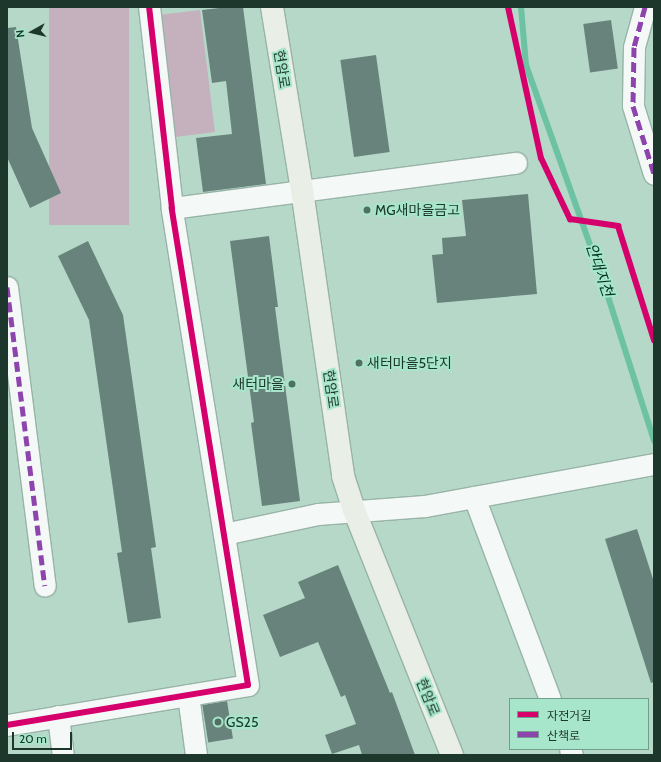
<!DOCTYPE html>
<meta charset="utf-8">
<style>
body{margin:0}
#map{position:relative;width:661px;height:762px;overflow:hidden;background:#b5d8c9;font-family:Cabin,"Noto Sans KR",sans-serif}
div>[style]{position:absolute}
.green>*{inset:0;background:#c4b1bd;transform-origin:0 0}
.stream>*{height:6px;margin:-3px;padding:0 3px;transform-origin:3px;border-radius:3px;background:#6cc2a2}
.building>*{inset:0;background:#68837b;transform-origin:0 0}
.roads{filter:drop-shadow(1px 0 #98b3a7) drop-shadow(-1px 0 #98b3a7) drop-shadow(0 1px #98b3a7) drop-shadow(0 -1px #98b3a7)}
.street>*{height:21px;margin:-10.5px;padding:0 10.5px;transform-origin:10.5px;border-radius:10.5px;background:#f4f9f7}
.secondary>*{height:22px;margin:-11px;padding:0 11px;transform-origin:11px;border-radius:11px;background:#e9eee7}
.quiet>*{height:5px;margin-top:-2.5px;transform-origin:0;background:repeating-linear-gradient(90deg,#8e44ad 0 10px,transparent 0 15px)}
.cycleway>*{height:6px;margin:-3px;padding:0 3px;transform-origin:3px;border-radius:3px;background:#d6006c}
.dots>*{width:11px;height:11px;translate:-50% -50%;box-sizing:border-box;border:2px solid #a7e6cb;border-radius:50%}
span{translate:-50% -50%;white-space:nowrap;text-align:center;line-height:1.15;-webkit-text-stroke:4px #a7e6cb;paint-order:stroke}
.street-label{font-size:14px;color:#1d372d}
.poi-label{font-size:14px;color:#1d372d}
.left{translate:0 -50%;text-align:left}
.right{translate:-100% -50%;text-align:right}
.water-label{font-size:15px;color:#003323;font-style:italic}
.frame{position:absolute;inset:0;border:8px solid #1d372d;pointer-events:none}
.legend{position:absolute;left:509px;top:698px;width:140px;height:52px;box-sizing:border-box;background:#a7e6cb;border:1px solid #70a08c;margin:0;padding:5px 7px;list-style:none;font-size:12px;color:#1d372d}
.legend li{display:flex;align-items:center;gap:8px;height:20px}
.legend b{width:20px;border:1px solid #70a08c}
.north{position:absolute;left:12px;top:12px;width:40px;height:40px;-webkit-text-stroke:3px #a7e6cb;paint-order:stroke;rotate:262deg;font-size:11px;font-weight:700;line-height:16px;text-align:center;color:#1d372d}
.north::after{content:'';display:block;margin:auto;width:14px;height:18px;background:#1d372d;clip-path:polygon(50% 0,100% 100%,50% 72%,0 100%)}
.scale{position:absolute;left:12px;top:732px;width:60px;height:18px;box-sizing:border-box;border:2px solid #1d372d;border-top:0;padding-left:5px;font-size:12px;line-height:14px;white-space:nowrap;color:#1d372d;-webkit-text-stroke:3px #a7e6cb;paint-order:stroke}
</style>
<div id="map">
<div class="green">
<i style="left:49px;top:7px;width:80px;height:218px"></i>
<i style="left:200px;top:10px;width:123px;height:40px;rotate:83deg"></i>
</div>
<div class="stream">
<i style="left:521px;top:7px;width:58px;rotate:85.1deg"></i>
<i style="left:526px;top:65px;width:232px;rotate:70.4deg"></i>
<i style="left:604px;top:284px;width:165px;rotate:72.3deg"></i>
</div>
<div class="building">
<i style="clip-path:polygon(228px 7px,243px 7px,266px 184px,203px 192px,196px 138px,232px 134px,226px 81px,212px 83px,202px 10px)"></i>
<i style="left:611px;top:20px;width:49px;height:28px;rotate:82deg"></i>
<i style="clip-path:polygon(16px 27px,32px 128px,61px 193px,30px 208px,7px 157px,7px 28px)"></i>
<i style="left:376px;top:55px;width:98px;height:36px;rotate:82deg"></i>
<i style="clip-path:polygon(528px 194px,537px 294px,437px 303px,432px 255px,443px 254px,442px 238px,466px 236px,462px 200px)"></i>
<i style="clip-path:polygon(269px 236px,278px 307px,275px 307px,300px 501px,262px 506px,251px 423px,254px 422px,230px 241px)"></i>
<i style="clip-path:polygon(88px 241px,123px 315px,156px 547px,151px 548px,161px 618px,128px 623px,117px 553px,122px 552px,89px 320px,58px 256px)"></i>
<i style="clip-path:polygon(637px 529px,654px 582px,654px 682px,651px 683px,605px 539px)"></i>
<i style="clip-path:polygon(338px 565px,390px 693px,392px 692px,415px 755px,362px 755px,359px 745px,332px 754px,325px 735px,356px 724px,345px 695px,341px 697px,318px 642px,280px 657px,263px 615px,305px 598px,298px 582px)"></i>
<i style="left:227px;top:701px;width:38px;height:25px;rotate:81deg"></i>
</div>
<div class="roads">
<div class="street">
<i style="left:645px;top:7px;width:41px;rotate:105.4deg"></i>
<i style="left:634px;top:47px;width:59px;rotate:91deg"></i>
<i style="left:633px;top:106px;width:71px;rotate:72.8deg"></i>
<i style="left:172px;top:208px;width:347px;rotate:-7.5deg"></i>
<i style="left:7px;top:287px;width:301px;rotate:82.8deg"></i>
<i style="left:474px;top:497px;width:216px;rotate:69.4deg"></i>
<i style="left:224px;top:534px;width:96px;rotate:-12deg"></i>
<i style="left:318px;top:514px;width:107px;rotate:-4.3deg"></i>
<i style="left:425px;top:506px;width:233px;rotate:-10.4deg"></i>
<i style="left:188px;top:695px;width:61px;rotate:82.4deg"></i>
<i style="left:58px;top:716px;width:39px;rotate:83deg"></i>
<i style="left:7px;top:725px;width:244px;rotate:-9.4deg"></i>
<i style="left:248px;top:685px;width:483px;rotate:-99.1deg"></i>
<i style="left:172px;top:208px;width:202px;rotate:-96.5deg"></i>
<i style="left:570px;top:749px;width:6px;rotate:72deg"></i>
</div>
<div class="secondary">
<i style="left:272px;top:7px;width:185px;rotate:80.7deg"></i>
<i style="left:302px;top:190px;width:289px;rotate:81.8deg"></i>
<i style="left:343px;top:476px;width:36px;rotate:72deg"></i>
<i style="left:354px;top:510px;width:264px;rotate:68.2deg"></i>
</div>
</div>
<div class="quiet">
<i style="left:645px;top:7px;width:41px;rotate:105.4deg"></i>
<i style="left:634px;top:47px;width:59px;rotate:91deg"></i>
<i style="left:633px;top:106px;width:71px;rotate:72.8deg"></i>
<i style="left:7px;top:287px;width:301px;rotate:82.8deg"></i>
</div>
<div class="cycleway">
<i style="left:508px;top:7px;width:155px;rotate:77.7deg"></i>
<i style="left:541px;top:158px;width:68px;rotate:64.6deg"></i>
<i style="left:570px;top:219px;width:49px;rotate:8.3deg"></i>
<i style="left:618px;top:226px;width:120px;rotate:72.5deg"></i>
<i style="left:7px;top:725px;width:244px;rotate:-9.4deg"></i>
<i style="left:248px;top:685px;width:483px;rotate:-99.1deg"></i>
<i style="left:172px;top:208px;width:202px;rotate:-96.5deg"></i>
</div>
<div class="dots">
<i style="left:367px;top:210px;background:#526f64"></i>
<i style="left:359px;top:363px;background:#526f64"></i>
<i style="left:292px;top:384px;background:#526f64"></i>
<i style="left:218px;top:722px;background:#526f64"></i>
</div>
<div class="street-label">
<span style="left:282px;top:69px;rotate:81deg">현암로</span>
<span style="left:331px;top:389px;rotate:82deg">현암로</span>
<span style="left:428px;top:697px;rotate:68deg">현암로</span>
</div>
<div class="poi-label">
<span class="left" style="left:375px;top:210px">MG새마을금고</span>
<span class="left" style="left:367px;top:363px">새터마을5단지</span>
<span class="right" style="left:284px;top:384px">새터마을</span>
<span class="left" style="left:226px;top:722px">GS25</span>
</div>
<div class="water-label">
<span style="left:599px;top:270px;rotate:71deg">안대지천</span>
</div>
<div class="frame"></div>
<ul class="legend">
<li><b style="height:5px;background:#d6006c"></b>자전거길</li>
<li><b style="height:5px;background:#8e44ad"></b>산책로</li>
</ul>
<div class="north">N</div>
<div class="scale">20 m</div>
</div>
